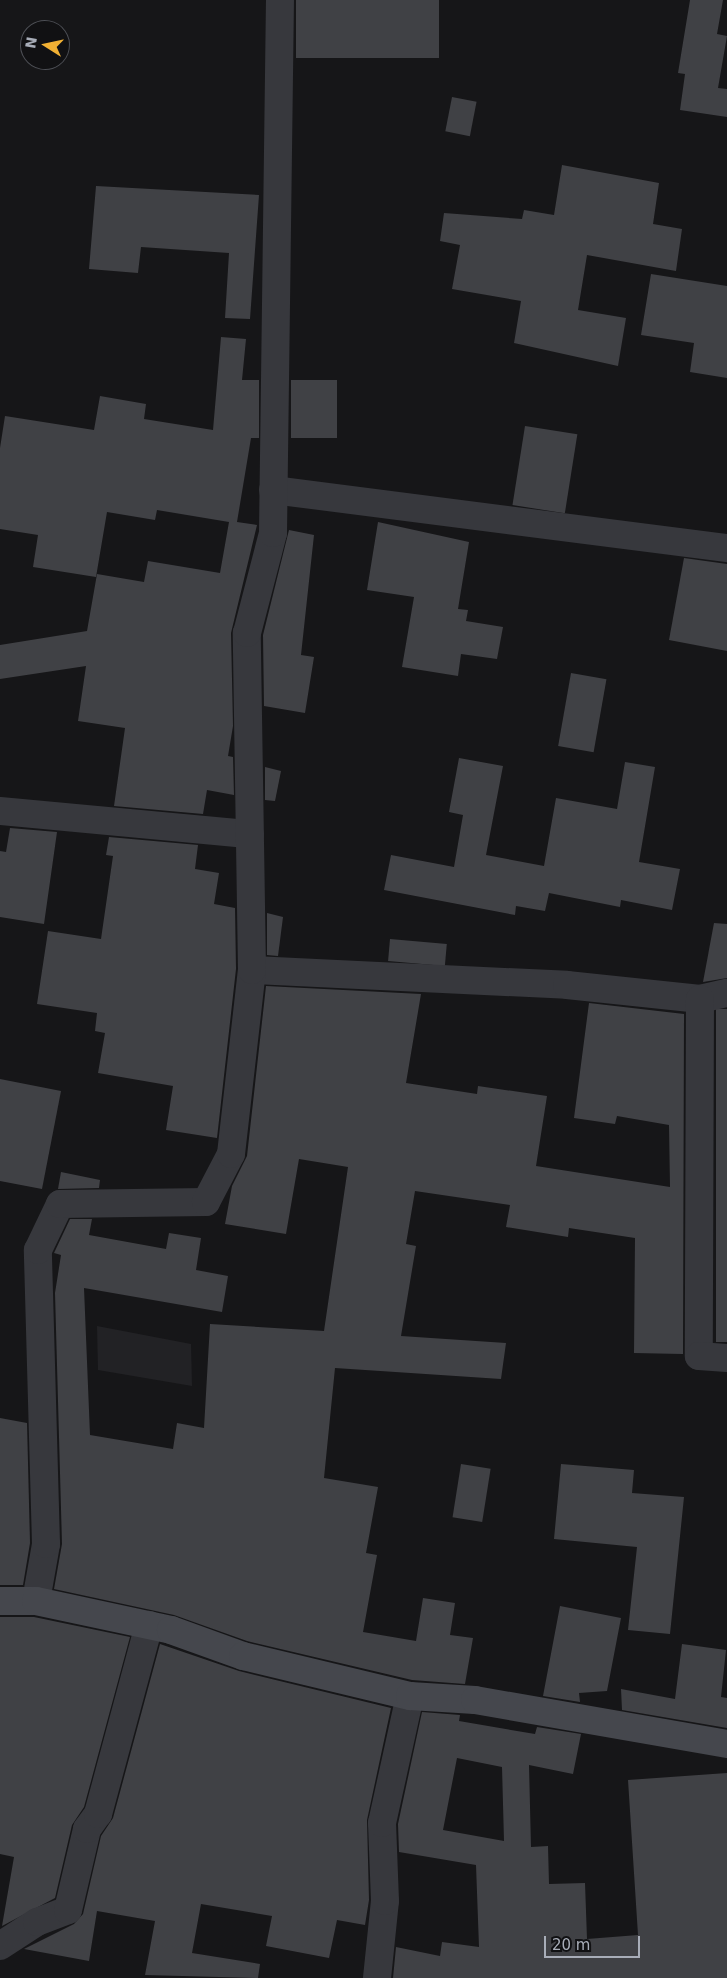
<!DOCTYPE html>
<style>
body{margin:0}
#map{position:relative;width:727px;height:1978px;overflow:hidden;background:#161618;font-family:"DejaVu Sans",sans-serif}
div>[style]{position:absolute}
.built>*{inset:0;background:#222225}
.building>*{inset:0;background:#404145;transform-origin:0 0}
.street>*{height:28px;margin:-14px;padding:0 14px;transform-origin:14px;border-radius:14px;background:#37383d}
.secondary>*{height:28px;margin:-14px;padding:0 14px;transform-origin:14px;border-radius:14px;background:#45474d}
span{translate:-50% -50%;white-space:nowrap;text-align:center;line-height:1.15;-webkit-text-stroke:4px #111113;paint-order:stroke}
.north{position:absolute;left:20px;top:20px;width:50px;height:50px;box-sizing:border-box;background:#111113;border:1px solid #4d4f55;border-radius:50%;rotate:280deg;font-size:14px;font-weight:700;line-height:20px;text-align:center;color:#a8adb8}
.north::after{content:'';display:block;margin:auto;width:18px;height:22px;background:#f2b134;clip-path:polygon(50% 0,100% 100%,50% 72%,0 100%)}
.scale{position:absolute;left:544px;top:1936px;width:96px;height:22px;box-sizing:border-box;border:2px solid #a8adb8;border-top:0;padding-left:6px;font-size:15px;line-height:18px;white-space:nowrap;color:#a8adb8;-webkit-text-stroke:4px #111113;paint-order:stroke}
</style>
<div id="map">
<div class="built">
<i style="clip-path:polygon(97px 1326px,191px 1344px,192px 1386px,98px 1370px)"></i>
</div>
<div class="building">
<i style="left:296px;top:0;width:143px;height:58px"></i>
<i style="clip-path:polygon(690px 0,723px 0,717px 34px,727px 36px,718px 88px,727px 89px,727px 117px,680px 110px,685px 74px,678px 73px)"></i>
<i style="left:452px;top:97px;width:25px;height:35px;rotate:11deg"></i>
<i style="clip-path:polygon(562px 165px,659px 183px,653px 224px,682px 229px,676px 271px,587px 255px,578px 310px,626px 318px,618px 366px,514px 343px,521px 301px,452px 289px,460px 245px,440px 241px,444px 213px,522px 219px,524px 210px,554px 215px)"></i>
<i style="clip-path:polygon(96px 186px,259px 195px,250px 319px,225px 318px,229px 253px,141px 247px,138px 273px,89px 269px)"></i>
<i style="clip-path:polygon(651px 274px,727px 286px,727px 378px,690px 372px,694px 343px,641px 335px)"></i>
<i style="clip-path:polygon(221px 337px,246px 339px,242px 380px,259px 380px,259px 438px,251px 438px,237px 522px,257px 525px,231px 633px,233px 726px,228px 756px,233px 757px,234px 795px,207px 790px,203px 814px,114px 806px,125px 728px,78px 721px,86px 666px,0 679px,0 645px,87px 631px,97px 574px,144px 582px,148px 561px,220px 573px,229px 522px,157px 510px,155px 520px,107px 512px,96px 577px,33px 567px,38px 535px,0 529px,0 448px,5px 416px,94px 430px,100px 396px,146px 404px,144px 419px,213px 430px)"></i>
<i style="left:291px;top:380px;width:46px;height:58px"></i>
<i style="left:525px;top:426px;width:53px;height:80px;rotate:9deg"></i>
<i style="clip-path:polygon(378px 522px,469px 542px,458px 609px,468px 610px,466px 621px,503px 627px,497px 659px,461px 654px,458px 676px,402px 667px,414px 597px,367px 590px)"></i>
<i style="clip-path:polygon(289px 530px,314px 535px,301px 655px,314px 657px,305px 713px,264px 706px,263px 635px)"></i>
<i style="clip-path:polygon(684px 558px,727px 564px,727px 651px,669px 640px)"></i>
<i style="left:571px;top:673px;width:36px;height:74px;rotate:10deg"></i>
<i style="clip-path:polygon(459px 758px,503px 766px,486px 855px,544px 866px,556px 798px,617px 809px,625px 762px,655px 767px,639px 862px,680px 869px,672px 910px,621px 900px,620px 907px,549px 893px,545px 911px,516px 906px,515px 915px,384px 890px,391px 855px,454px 867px,463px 815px,449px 812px)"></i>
<i style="clip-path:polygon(265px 767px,281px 771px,275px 801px,265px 800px)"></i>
<i style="clip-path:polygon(10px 828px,57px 832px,44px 924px,0 917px,0 851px,6px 852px)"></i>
<i style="clip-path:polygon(109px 837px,198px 845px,195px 869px,219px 873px,214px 904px,235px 908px,236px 969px,217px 1138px,166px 1130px,173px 1086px,98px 1073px,105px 1033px,95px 1031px,97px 1013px,37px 1004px,48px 931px,101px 939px,113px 856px,106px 855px)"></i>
<i style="clip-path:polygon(267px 913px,283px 917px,278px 956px,267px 955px)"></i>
<i style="clip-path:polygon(714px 923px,727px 924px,727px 978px,703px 982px)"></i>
<i style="left:390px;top:939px;width:57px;height:22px;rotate:5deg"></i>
<i style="clip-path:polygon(266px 986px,421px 994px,406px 1083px,477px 1094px,478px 1086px,547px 1096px,536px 1166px,670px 1187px,669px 1125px,617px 1116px,615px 1124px,574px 1118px,589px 1003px,684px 1014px,683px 1354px,634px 1353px,635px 1238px,569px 1228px,568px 1237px,506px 1227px,510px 1205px,415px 1191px,406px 1244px,416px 1246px,401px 1336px,506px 1343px,501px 1379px,335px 1368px,324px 1478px,378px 1487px,366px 1553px,377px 1555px,363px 1632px,416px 1641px,423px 1598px,455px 1603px,450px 1635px,473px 1638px,465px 1684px,412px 1680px,247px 1641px,174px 1615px,54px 1589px,62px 1544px,55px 1293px,61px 1255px,54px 1253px,70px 1219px,92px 1219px,89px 1235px,166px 1249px,169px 1233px,201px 1238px,196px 1270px,228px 1276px,222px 1312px,84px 1288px,90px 1435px,173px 1449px,177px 1423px,204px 1428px,210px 1324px,324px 1331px,348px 1167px,299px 1159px,286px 1234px,225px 1224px,232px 1186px,247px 1156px)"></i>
<i style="left:727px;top:1009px;width:333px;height:11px;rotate:90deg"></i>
<i style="clip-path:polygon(0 1079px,61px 1091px,42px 1189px,0 1181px)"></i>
<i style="clip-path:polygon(61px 1172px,100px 1180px,99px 1188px,58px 1189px)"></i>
<i style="clip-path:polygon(0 1418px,27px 1423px,30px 1543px,23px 1585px,0 1585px)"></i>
<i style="left:461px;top:1464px;width:30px;height:54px;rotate:9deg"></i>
<i style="clip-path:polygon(561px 1464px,634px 1470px,632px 1493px,684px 1497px,670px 1634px,628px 1630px,637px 1547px,554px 1539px)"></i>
<i style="clip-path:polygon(560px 1606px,621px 1618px,607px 1691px,579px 1693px,580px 1702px,543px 1696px)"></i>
<i style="clip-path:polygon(0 1617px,34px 1617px,130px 1637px,84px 1807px,72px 1825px,55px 1898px,2px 1926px,14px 1857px,0 1854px)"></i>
<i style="clip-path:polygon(160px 1644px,239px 1671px,391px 1708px,367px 1820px,369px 1900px,365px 1925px,337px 1920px,329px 1958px,266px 1946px,272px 1916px,201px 1904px,192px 1953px,260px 1964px,258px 1978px,145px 1975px,155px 1921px,97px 1911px,89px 1961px,24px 1949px,74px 1924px,83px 1914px,101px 1836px,113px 1818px)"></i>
<i style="clip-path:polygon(682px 1644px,726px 1650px,721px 1697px,727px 1698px,727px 1728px,622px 1710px,621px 1689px,675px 1699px)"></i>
<i style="clip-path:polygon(evenodd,422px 1712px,460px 1715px,459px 1721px,535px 1734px,537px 1727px,581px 1734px,573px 1774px,529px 1765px,531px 1847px,548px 1846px,549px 1884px,585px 1883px,587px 1939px,638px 1935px,628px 1780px,727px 1773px,727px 1978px,393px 1978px,396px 1947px,440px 1956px,442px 1942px,479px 1947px,476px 1865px,399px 1852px,398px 1824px,422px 1712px,457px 1758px,502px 1767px,504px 1841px,443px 1830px,457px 1758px)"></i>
</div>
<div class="street">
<i style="left:273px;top:490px;width:458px;rotate:7.3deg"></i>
<i style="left:0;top:811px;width:251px;rotate:5.3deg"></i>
<i style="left:252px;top:970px;width:315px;rotate:2.7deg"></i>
<i style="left:567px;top:985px;width:134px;rotate:6deg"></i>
<i style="left:700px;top:999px;width:28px;rotate:-13deg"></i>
<i style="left:700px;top:999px;width:357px;rotate:90.2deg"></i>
<i style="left:699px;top:1356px;width:28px;rotate:4deg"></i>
<i style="left:36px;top:1601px;width:58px;rotate:-80deg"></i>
<i style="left:46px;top:1544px;width:294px;rotate:-91.6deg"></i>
<i style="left:38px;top:1250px;width:51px;rotate:-64.4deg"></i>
<i style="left:60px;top:1204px;width:146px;rotate:-0.8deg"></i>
<i style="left:206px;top:1202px;width:54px;rotate:-62.5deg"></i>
<i style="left:231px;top:1154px;width:185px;rotate:-83.5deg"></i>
<i style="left:252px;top:970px;width:337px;rotate:-90.9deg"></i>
<i style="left:247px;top:633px;width:103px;rotate:-75.4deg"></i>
<i style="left:273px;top:533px;width:533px;rotate:-89.25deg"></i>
<i style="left:0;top:1946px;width:44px;rotate:-33deg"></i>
<i style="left:37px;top:1922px;width:33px;rotate:-21deg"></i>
<i style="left:68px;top:1910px;width:83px;rotate:-76.8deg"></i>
<i style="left:87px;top:1829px;width:19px;rotate:-54deg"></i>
<i style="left:98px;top:1814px;width:196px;rotate:-74.9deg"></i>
<i style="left:377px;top:1978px;width:77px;rotate:-84.1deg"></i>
<i style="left:385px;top:1901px;width:78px;rotate:-92.2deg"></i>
<i style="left:382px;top:1823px;width:130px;rotate:-77.6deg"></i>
</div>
<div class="secondary">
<i style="left:0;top:1601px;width:36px"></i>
<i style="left:36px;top:1601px;width:138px;rotate:12.1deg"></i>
<i style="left:171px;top:1630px;width:77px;rotate:19.9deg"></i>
<i style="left:243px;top:1656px;width:172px;rotate:13.5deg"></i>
<i style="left:410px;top:1696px;width:65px;rotate:3.5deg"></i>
<i style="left:475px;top:1700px;width:256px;rotate:9.9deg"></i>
</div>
<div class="north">N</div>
<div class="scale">20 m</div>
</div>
